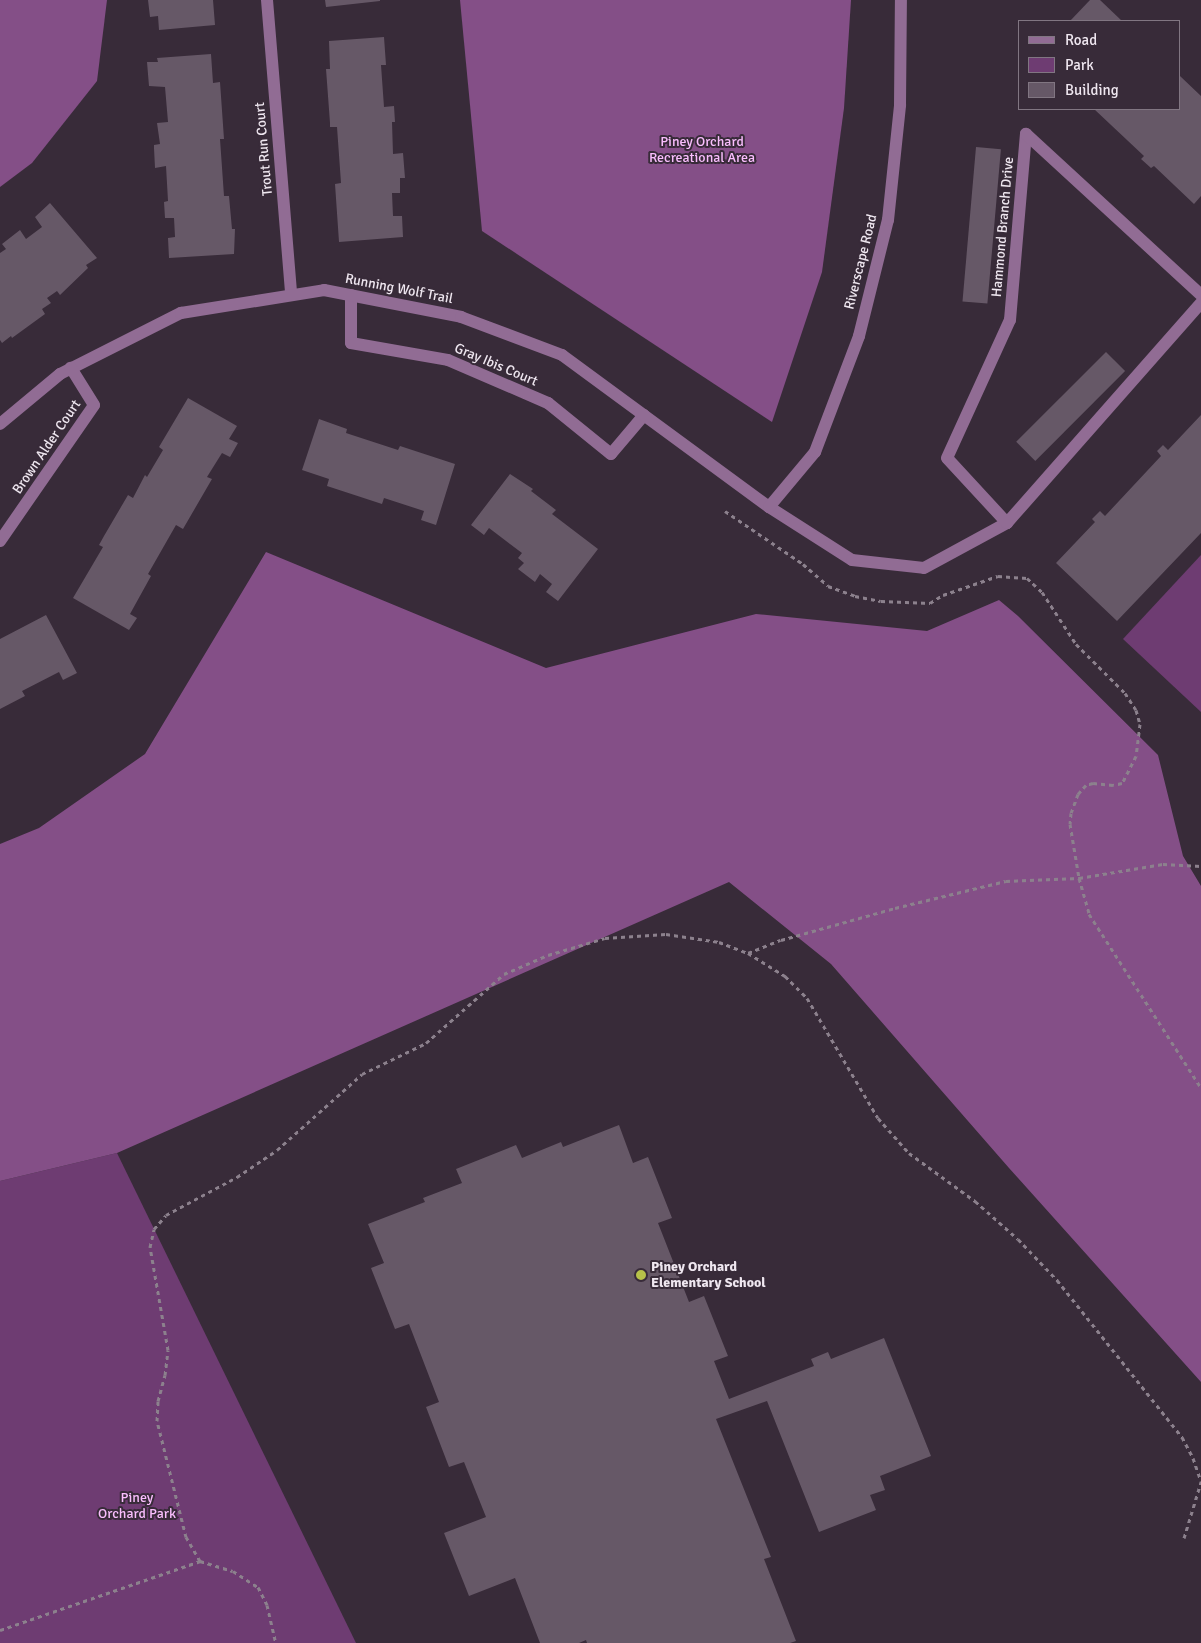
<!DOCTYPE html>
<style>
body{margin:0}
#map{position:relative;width:1201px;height:1643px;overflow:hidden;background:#382b39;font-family:Signika,sans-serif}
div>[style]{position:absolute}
.green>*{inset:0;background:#6e3c72}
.forest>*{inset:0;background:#844f87}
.building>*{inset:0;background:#665867;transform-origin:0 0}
.path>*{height:3px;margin-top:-1.5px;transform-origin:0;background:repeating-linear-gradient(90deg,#8c818d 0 4px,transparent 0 8px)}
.minor>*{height:12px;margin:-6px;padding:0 6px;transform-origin:6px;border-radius:6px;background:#916c94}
.dots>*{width:14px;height:14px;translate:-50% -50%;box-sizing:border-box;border:2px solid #382b39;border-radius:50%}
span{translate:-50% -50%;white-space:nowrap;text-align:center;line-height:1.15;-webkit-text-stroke:4px #382b39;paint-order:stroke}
.park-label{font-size:14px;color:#fabefe}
.street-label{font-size:14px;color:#efe7f0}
.poi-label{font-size:14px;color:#efe7f0;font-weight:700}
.left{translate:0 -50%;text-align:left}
.legend{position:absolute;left:1018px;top:20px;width:162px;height:90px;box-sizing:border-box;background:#382b39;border:1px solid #817682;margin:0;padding:6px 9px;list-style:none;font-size:15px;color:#efe7f0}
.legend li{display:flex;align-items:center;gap:10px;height:25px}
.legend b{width:25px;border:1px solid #817682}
</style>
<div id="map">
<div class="green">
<i style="clip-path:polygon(1201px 555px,1201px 712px,1123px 639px)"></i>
<i style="clip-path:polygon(117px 1153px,356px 1643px,0 1643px,0 1181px)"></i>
</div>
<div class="forest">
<i style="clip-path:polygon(0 0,107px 0,97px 81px,32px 163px,0 187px)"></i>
<i style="clip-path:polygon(460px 0,851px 0,844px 108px,822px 272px,772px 422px,482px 231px)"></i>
<i style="clip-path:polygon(266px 552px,546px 668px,756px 614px,927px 631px,999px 600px,1018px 616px,1158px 755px,1183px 856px,1201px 886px,1201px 1382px,1009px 1168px,831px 964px,729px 882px,117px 1153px,0 1181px,0 844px,39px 828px,145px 754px)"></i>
</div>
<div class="building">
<i style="clip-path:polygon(148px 0,213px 0,215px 25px,159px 30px,158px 16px,150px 17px)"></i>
<i style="clip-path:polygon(325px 0,380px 0,380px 1px,326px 7px)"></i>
<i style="clip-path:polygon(1090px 0,1100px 0,1122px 21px,1070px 21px)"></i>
<i style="clip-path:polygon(384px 37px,386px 65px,381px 65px,384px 107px,394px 106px,395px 122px,392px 122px,393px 154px,403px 153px,405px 178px,400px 178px,400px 193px,392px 193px,393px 216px,402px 216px,403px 237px,339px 242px,335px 184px,341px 183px,337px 127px,330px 127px,330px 123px,326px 69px,330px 69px,329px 41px)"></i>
<i style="clip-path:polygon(211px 54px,213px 83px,220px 82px,224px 139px,220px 139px,224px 196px,229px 196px,232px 229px,235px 229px,234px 254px,169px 258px,168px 238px,175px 237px,174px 218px,165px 218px,164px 202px,168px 201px,166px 166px,155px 168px,154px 148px,154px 145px,160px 144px,157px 123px,168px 122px,165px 87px,149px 86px,147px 62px,158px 62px,157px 58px)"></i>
<i style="clip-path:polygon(1180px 76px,1201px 96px,1201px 196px,1194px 204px,1154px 166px,1151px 168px,1141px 159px,1144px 156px,1094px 109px,1180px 109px)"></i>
<i style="left:976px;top:147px;width:25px;height:155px;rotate:5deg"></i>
<i style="clip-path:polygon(50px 203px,97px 258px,86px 265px,88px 268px,60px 295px,57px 291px,47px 298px,51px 303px,42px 309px,45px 314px,12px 338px,11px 336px,2px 343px,0 340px,0 253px,6px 249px,2px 244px,20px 230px,26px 239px,42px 227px,35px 217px)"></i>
<i style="left:1106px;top:352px;width:27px;height:127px;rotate:45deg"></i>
<i style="clip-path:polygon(188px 398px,237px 426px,229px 439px,238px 443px,230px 457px,222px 453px,207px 477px,212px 479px,183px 529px,176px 525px,148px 574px,151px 576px,130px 614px,137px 618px,129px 630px,73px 598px,103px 547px,99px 545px,104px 536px,128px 495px,133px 498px,145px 475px,147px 477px,163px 450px,159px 447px)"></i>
<i style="clip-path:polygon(1201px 415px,1201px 533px,1117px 621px,1056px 563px,1095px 522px,1092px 519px,1100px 511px,1105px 516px,1161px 456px,1157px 451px,1163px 445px,1168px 450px)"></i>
<i style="clip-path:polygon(319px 419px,347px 429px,346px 433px,352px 435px,398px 450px,400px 446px,455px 464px,436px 525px,421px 520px,424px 511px,384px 498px,382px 504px,327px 486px,329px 479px,302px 470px)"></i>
<i style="clip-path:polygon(510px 474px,533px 489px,531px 491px,556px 510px,552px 514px,598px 549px,558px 601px,546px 592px,552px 584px,540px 574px,535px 582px,518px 569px,524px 563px,518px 558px,522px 553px,489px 528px,484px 535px,471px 525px)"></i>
<i style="clip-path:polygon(46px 615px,77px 673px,63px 680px,59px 672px,22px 691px,25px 696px,0 709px,0 639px)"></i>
<i style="clip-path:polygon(619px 1125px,633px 1163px,648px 1157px,672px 1218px,658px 1223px,689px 1302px,704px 1296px,728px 1356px,714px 1361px,729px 1399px,814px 1366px,811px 1359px,828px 1352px,831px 1359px,884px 1338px,931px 1456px,880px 1476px,885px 1490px,870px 1495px,876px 1510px,819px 1532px,767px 1401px,716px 1419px,771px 1557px,764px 1559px,796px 1641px,790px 1643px,587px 1643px,586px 1640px,579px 1643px,540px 1643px,515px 1578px,469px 1596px,444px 1533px,486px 1517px,464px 1462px,449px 1467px,426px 1407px,439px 1402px,409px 1324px,395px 1329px,371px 1268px,384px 1263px,368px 1224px,425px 1202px,423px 1198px,462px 1183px,456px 1169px,516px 1145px,522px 1158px,561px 1142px,563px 1147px)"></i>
</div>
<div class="path">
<i style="left:725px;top:511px;width:94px;rotate:34.2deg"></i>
<i style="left:803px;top:564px;width:33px;rotate:41deg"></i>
<i style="left:828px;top:586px;width:29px;rotate:20deg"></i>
<i style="left:855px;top:596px;width:26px;rotate:11deg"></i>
<i style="left:881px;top:601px;width:49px;rotate:2.3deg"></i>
<i style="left:930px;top:603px;width:15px;rotate:-32deg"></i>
<i style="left:943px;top:595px;width:58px;rotate:-19.1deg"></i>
<i style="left:998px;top:576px;width:29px;rotate:4deg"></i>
<i style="left:1027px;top:578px;width:21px;rotate:43deg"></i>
<i style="left:1042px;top:592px;width:62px;rotate:56.8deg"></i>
<i style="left:1076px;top:644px;width:69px;rotate:45deg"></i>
<i style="left:1125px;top:693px;width:20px;rotate:57deg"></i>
<i style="left:1136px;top:710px;width:15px;rotate:74deg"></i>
<i style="left:1140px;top:724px;width:32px;rotate:97deg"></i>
<i style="left:1136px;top:756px;width:30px;rotate:117deg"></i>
<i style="left:1122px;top:783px;width:9px;rotate:167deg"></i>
<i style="left:1113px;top:785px;width:20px;rotate:-174deg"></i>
<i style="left:1093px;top:783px;width:7px;rotate:164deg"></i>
<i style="left:1086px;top:785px;width:12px;rotate:132deg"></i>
<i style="left:1078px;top:794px;width:20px;rotate:110deg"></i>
<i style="left:1071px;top:813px;width:11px;rotate:95deg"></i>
<i style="left:1070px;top:824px;width:55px;rotate:80.5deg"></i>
<i style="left:1079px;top:878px;width:37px;rotate:74deg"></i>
<i style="left:1089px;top:914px;width:207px;rotate:57.2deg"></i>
<i style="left:748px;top:953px;width:35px;rotate:-22deg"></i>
<i style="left:781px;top:940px;width:118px;rotate:-15.7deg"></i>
<i style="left:895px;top:908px;width:114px;rotate:-13.7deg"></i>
<i style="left:1006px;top:881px;width:73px;rotate:-2.4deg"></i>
<i style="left:1079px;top:878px;width:85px;rotate:-9.5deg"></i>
<i style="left:1163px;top:864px;width:38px;rotate:3deg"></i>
<i style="left:1184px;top:1538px;width:59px;rotate:-73.1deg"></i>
<i style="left:200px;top:1561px;width:28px;rotate:-120deg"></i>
<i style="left:186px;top:1537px;width:120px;rotate:-104deg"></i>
<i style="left:157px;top:1421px;width:20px;rotate:-87deg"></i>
<i style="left:158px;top:1401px;width:27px;rotate:-75deg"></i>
<i style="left:165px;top:1375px;width:25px;rotate:-83deg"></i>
<i style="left:168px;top:1350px;width:105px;rotate:-99.9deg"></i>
<i style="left:150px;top:1247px;width:18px;rotate:-77deg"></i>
<i style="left:154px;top:1229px;width:18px;rotate:-49deg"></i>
<i style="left:166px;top:1215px;width:81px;rotate:-28.2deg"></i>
<i style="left:237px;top:1177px;width:48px;rotate:-34deg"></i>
<i style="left:277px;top:1150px;width:114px;rotate:-41.8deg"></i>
<i style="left:362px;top:1074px;width:71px;rotate:-25.8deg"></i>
<i style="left:426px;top:1043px;width:104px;rotate:-41.5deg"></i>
<i style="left:504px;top:974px;width:48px;rotate:-23.4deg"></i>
<i style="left:548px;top:955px;width:59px;rotate:-16.6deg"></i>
<i style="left:605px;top:938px;width:61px;rotate:-3.8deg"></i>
<i style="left:666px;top:934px;width:54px;rotate:8.6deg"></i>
<i style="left:719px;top:942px;width:31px;rotate:21deg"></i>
<i style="left:748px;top:953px;width:44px;rotate:31.9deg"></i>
<i style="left:785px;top:976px;width:31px;rotate:45deg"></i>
<i style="left:807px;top:998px;width:139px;rotate:59.4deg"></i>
<i style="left:878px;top:1118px;width:47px;rotate:48.5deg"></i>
<i style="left:909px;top:1153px;width:82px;rotate:36deg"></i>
<i style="left:975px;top:1201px;width:57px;rotate:41.5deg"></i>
<i style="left:1018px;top:1239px;width:57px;rotate:46.4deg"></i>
<i style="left:1057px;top:1280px;width:201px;rotate:51.5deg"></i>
<i style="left:1182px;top:1437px;width:24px;rotate:62deg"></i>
<i style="left:1193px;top:1458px;width:24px;rotate:71deg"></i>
<i style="left:0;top:1630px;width:212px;rotate:-19deg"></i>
<i style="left:200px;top:1561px;width:34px;rotate:17deg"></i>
<i style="left:233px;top:1571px;width:30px;rotate:33deg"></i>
<i style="left:258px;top:1587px;width:20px;rotate:63deg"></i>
<i style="left:267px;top:1605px;width:39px;rotate:77deg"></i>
</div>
<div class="minor">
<i style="left:267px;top:0;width:296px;rotate:85.3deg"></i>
<i style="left:351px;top:295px;width:48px;rotate:90deg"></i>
<i style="left:351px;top:343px;width:98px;rotate:9.9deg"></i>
<i style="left:448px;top:360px;width:109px;rotate:23.3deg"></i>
<i style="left:548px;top:403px;width:81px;rotate:39deg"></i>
<i style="left:611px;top:454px;width:51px;rotate:-49.8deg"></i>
<i style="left:0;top:424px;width:78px;rotate:-39.8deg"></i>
<i style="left:60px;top:374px;width:136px;rotate:-26.8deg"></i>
<i style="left:181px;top:313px;width:145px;rotate:-9.1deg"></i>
<i style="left:324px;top:290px;width:140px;rotate:11.1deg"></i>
<i style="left:461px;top:317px;width:108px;rotate:20.6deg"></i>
<i style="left:562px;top:355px;width:257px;rotate:36.3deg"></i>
<i style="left:769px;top:507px;width:98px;rotate:32.6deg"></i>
<i style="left:852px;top:560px;width:72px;rotate:6.3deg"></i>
<i style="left:924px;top:568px;width:94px;rotate:-28.5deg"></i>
<i style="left:1007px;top:523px;width:293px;rotate:-48.6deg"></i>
<i style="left:769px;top:507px;width:72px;rotate:-50.1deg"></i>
<i style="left:815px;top:452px;width:124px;rotate:-69.2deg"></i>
<i style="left:859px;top:336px;width:120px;rotate:-76deg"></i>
<i style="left:888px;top:220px;width:116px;rotate:-84deg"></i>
<i style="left:900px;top:105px;width:105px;rotate:-89.5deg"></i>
<i style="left:1007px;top:523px;width:88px;rotate:-132.7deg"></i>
<i style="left:947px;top:458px;width:152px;rotate:-65.5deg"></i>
<i style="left:1010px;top:320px;width:187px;rotate:-85.1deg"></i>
<i style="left:1026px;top:134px;width:238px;rotate:42.6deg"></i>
<i style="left:0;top:541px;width:165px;rotate:-55.3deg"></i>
<i style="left:94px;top:405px;width:44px;rotate:-121.9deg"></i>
</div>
<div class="dots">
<i style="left:641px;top:1275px;background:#b6c149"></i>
</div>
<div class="park-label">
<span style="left:702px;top:150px">Piney Orchard<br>Recreational Area</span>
<span style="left:137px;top:1506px">Piney<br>Orchard Park</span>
</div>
<div class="street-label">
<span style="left:264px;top:149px;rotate:-95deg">Trout Run Court</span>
<span style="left:1003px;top:227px;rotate:-85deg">Hammond Branch Drive</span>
<span style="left:861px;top:262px;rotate:-76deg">Riverscape Road</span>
<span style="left:399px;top:289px;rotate:11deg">Running Wolf Trail</span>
<span style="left:496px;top:365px;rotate:23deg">Gray Ibis Court</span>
<span style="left:47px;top:447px;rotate:-56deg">Brown Alder Court</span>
</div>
<div class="poi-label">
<span class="left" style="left:651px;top:1275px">Piney Orchard<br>Elementary School</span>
</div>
<ul class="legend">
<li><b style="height:6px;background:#916c94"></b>Road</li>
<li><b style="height:14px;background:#6e3c72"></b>Park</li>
<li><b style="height:14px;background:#665867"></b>Building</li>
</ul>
</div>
